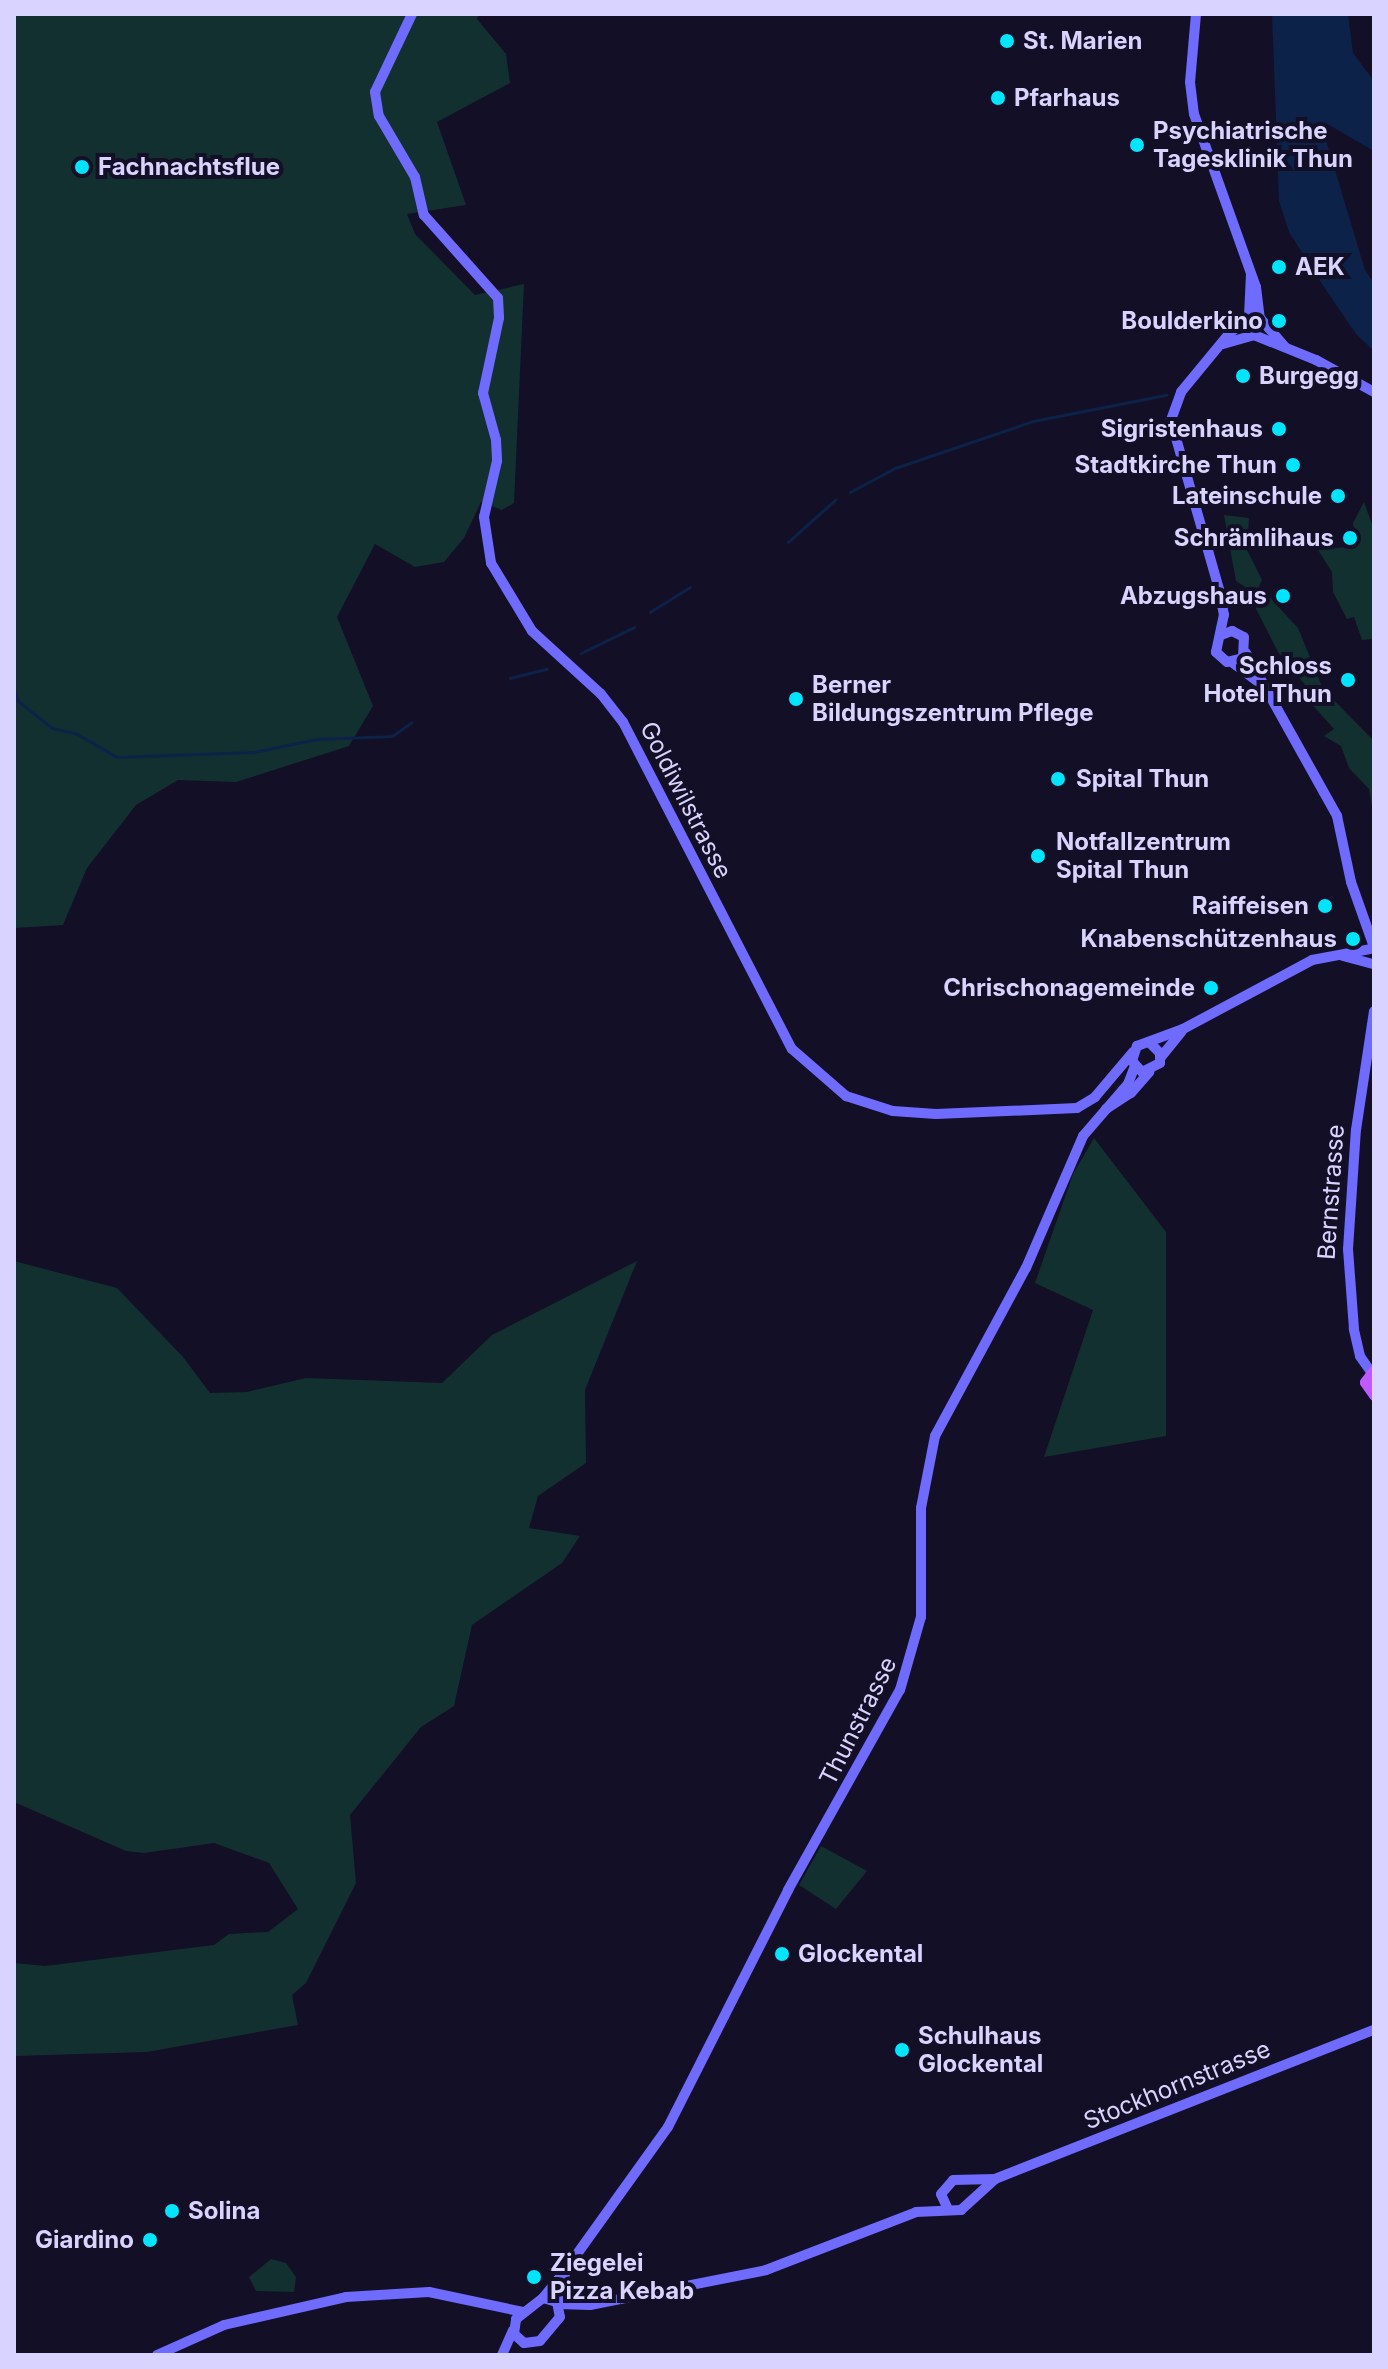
<!DOCTYPE html>
<meta charset="utf-8">
<style>
body{margin:0}
#map{position:relative;width:1388px;height:2369px;overflow:hidden;background:#130f26;font-family:Inter,sans-serif}
div>[style]{position:absolute}
.green>*{inset:0;background:#12302f}
.water>*{inset:0;background:#0c2248}
.stream>*{height:3px;margin:-1.5px;padding:0 1.5px;transform-origin:1.5px;border-radius:1.5px;background:#0c2248}
.secondary>*{height:10px;margin:-5px;padding:0 5px;transform-origin:5px;border-radius:5px;background:#6f6bff}
.primary>*{height:11px;margin:-5.5px;padding:0 5.5px;transform-origin:5.5px;border-radius:5.5px;background:#c25bff}
.dots>*{width:22px;height:22px;translate:-50% -50%;box-sizing:border-box;border:4px solid #130f26;border-radius:50%}
span{translate:-50% -50%;white-space:nowrap;text-align:center;line-height:1.15;-webkit-text-stroke:8px #130f26;paint-order:stroke}
.poi-label{font-size:24px;color:#d9d4ff;font-weight:700}
.left{translate:0 -50%;text-align:left}
.right{translate:-100% -50%;text-align:right}
.street-label{font-size:24px;color:#d9d4ff}
.frame{position:absolute;inset:0;border:16px solid #d9d4ff;pointer-events:none}
</style>
<div id="map">
<div class="green">
<i style="clip-path:polygon(14px 14px,479px 14px,477px 19px,506px 54px,510px 83px,437px 122px,466px 205px,407px 214px,415px 234px,475px 295px,524px 284px,514px 503px,502px 510px,481px 502px,464px 538px,444px 562px,415px 567px,375px 544px,337px 617px,373px 706px,349px 746px,236px 782px,178px 780px,136px 805px,87px 868px,63px 925px,14px 928px)"></i>
<i style="clip-path:polygon(1364px 502px,1374px 530px,1374px 639px,1362px 640px,1354px 617px,1347px 619px,1333px 592px,1332px 572px,1318px 550px,1357px 546px,1353px 523px)"></i>
<i style="clip-path:polygon(1224px 515px,1249px 518px,1247px 550px,1262px 580px,1259px 586px,1298px 628px,1323px 689px,1372px 739px,1374px 818px,1369px 789px,1349px 768px,1341px 746px,1324px 736px,1334px 729px,1301px 692px,1306px 686px,1278px 652px,1245px 587px,1236px 581px)"></i>
<i style="clip-path:polygon(1094px 1138px,1166px 1232px,1166px 1436px,1044px 1457px,1093px 1310px,1035px 1283px,1073px 1174px)"></i>
<i style="clip-path:polygon(14px 1261px,117px 1288px,183px 1357px,210px 1393px,247px 1392px,306px 1378px,442px 1383px,492px 1335px,637px 1261px,585px 1390px,586px 1463px,538px 1496px,529px 1528px,580px 1536px,562px 1563px,472px 1625px,454px 1706px,421px 1727px,350px 1815px,356px 1883px,306px 1983px,292px 1995px,298px 2025px,147px 2052px,14px 2056px,14px 1963px,45px 1966px,214px 1945px,229px 1934px,268px 1932px,298px 1909px,269px 1863px,214px 1843px,144px 1853px,126px 1851px,14px 1802px)"></i>
<i style="clip-path:polygon(821px 1846px,867px 1871px,836px 1909px,799px 1885px)"></i>
<i style="clip-path:polygon(271px 2259px,286px 2263px,296px 2277px,294px 2292px,256px 2291px,249px 2277px)"></i>
</div>
<div class="water">
<i style="clip-path:polygon(1272px 14px,1348px 14px,1353px 53px,1374px 81px,1374px 151px,1324px 122px,1323px 130px,1365px 270px,1374px 283px,1374px 351px,1356px 334px,1320px 281px,1289px 232px,1279px 201px)"></i>
</div>
<div class="stream">
<i style="left:850px;top:492px;width:51px;rotate:-28.1deg"></i>
<i style="left:895px;top:468px;width:146px;rotate:-18.8deg"></i>
<i style="left:1033px;top:421px;width:136px;rotate:-11.1deg"></i>
<i style="left:788px;top:542px;width:64px;rotate:-41.9deg"></i>
<i style="left:650px;top:612px;width:47px;rotate:-32deg"></i>
<i style="left:581px;top:653px;width:59px;rotate:-26.1deg"></i>
<i style="left:510px;top:678px;width:38px;rotate:-14deg"></i>
<i style="left:14px;top:689px;width:13px;rotate:72deg"></i>
<i style="left:18px;top:701px;width:43px;rotate:38.5deg"></i>
<i style="left:52px;top:728px;width:26px;rotate:13deg"></i>
<i style="left:77px;top:734px;width:46px;rotate:29.9deg"></i>
<i style="left:117px;top:757px;width:137px;rotate:-2.1deg"></i>
<i style="left:254px;top:752px;width:64px;rotate:-11.7deg"></i>
<i style="left:317px;top:739px;width:75px;rotate:-2.3deg"></i>
<i style="left:392px;top:736px;width:24px;rotate:-35deg"></i>
</div>
<div class="secondary">
<i style="left:412px;top:14px;width:86px;rotate:115.4deg"></i>
<i style="left:375px;top:92px;width:24px;rotate:81deg"></i>
<i style="left:379px;top:116px;width:71px;rotate:59.5deg"></i>
<i style="left:415px;top:177px;width:39px;rotate:77deg"></i>
<i style="left:424px;top:215px;width:111px;rotate:48.3deg"></i>
<i style="left:498px;top:298px;width:20px;rotate:87deg"></i>
<i style="left:499px;top:318px;width:77px;rotate:102deg"></i>
<i style="left:483px;top:393px;width:49px;rotate:74.5deg"></i>
<i style="left:496px;top:440px;width:21px;rotate:87deg"></i>
<i style="left:497px;top:461px;width:57px;rotate:103.1deg"></i>
<i style="left:484px;top:517px;width:47px;rotate:81.3deg"></i>
<i style="left:491px;top:563px;width:79px;rotate:58.9deg"></i>
<i style="left:532px;top:631px;width:93px;rotate:42.4deg"></i>
<i style="left:601px;top:694px;width:36px;rotate:52deg"></i>
<i style="left:623px;top:722px;width:368px;rotate:62.7deg"></i>
<i style="left:792px;top:1049px;width:72px;rotate:41deg"></i>
<i style="left:846px;top:1096px;width:49px;rotate:17.7deg"></i>
<i style="left:893px;top:1111px;width:43px;rotate:4deg"></i>
<i style="left:936px;top:1114px;width:141px;rotate:-2.4deg"></i>
<i style="left:1077px;top:1108px;width:21px;rotate:-31deg"></i>
<i style="left:1095px;top:1097px;width:59px;rotate:-49.8deg"></i>
<i style="left:1196px;top:14px;width:68px;rotate:95deg"></i>
<i style="left:1190px;top:82px;width:32px;rotate:83deg"></i>
<i style="left:1194px;top:114px;width:184px;rotate:70.3deg"></i>
<i style="left:1256px;top:287px;width:31px;rotate:83deg"></i>
<i style="left:1260px;top:318px;width:38px;rotate:49deg"></i>
<i style="left:1249px;top:316px;width:42px;rotate:-87.3deg"></i>
<i style="left:1223px;top:344px;width:32px;rotate:-16deg"></i>
<i style="left:1254px;top:335px;width:67px;rotate:22deg"></i>
<i style="left:1316px;top:360px;width:66px;rotate:28.9deg"></i>
<i style="left:1221px;top:635px;width:12px;rotate:-20deg"></i>
<i style="left:1232px;top:631px;width:13px;rotate:27deg"></i>
<i style="left:1244px;top:637px;width:21px;rotate:93deg"></i>
<i style="left:1243px;top:658px;width:16px;rotate:166deg"></i>
<i style="left:1227px;top:662px;width:15px;rotate:-138deg"></i>
<i style="left:1216px;top:652px;width:38px;rotate:-78deg"></i>
<i style="left:1224px;top:615px;width:26px;rotate:-101deg"></i>
<i style="left:1219px;top:589px;width:176px;rotate:-105.9deg"></i>
<i style="left:1171px;top:420px;width:30px;rotate:-70deg"></i>
<i style="left:1181px;top:392px;width:74px;rotate:-50.5deg"></i>
<i style="left:1228px;top:335px;width:28px;rotate:-42deg"></i>
<i style="left:1249px;top:316px;width:11px;rotate:10deg"></i>
<i style="left:1246px;top:653px;width:187px;rotate:60.8deg"></i>
<i style="left:1337px;top:816px;width:67px;rotate:78deg"></i>
<i style="left:1351px;top:882px;width:66px;rotate:70.5deg"></i>
<i style="left:1233px;top:663px;width:35px;rotate:37deg"></i>
<i style="left:1343px;top:956px;width:30px;rotate:15deg"></i>
<i style="left:1151px;top:1044px;width:13px;rotate:45deg"></i>
<i style="left:1160px;top:1053px;width:10px;rotate:90deg"></i>
<i style="left:1160px;top:1063px;width:20px;rotate:153deg"></i>
<i style="left:1142px;top:1072px;width:15px;rotate:-132deg"></i>
<i style="left:1132px;top:1061px;width:16px;rotate:-72deg"></i>
<i style="left:1137px;top:1046px;width:49px;rotate:-20.3deg"></i>
<i style="left:1183px;top:1029px;width:146px;rotate:-28.1deg"></i>
<i style="left:1312px;top:960px;width:59px;rotate:-10.7deg"></i>
<i style="left:1161px;top:1057px;width:33px;rotate:-51deg"></i>
<i style="left:1106px;top:1109px;width:30px;rotate:-33deg"></i>
<i style="left:1131px;top:1093px;width:28px;rotate:-49deg"></i>
<i style="left:1371px;top:1372px;width:19px;rotate:-125deg"></i>
<i style="left:1360px;top:1356px;width:28px;rotate:-103deg"></i>
<i style="left:1354px;top:1329px;width:80px;rotate:-94.3deg"></i>
<i style="left:1348px;top:1249px;width:119px;rotate:-86.2deg"></i>
<i style="left:1356px;top:1130px;width:120px;rotate:-81.4deg"></i>
<i style="left:947px;top:2207px;width:14px;rotate:-115deg"></i>
<i style="left:941px;top:2194px;width:18px;rotate:-49deg"></i>
<i style="left:953px;top:2180px;width:42px;rotate:-1.4deg"></i>
<i style="left:995px;top:2179px;width:407px;rotate:-21.5deg"></i>
<i style="left:543px;top:2298px;width:15px;rotate:16deg"></i>
<i style="left:557px;top:2302px;width:15px;rotate:79deg"></i>
<i style="left:560px;top:2317px;width:31px;rotate:130deg"></i>
<i style="left:540px;top:2341px;width:16px;rotate:173deg"></i>
<i style="left:524px;top:2343px;width:13px;rotate:-138deg"></i>
<i style="left:514px;top:2334px;width:15px;rotate:-82deg"></i>
<i style="left:516px;top:2319px;width:34px;rotate:-38deg"></i>
<i style="left:543px;top:2298px;width:38px;rotate:-51deg"></i>
<i style="left:567px;top:2268px;width:173px;rotate:-54.4deg"></i>
<i style="left:668px;top:2127px;width:266px;rotate:-63.1deg"></i>
<i style="left:788px;top:1890px;width:229px;rotate:-60.8deg"></i>
<i style="left:900px;top:1690px;width:76px;rotate:-74deg"></i>
<i style="left:921px;top:1617px;width:109px;rotate:-90deg"></i>
<i style="left:921px;top:1508px;width:73px;rotate:-79deg"></i>
<i style="left:935px;top:1436px;width:191px;rotate:-61.6deg"></i>
<i style="left:1026px;top:1268px;width:144px;rotate:-66.6deg"></i>
<i style="left:1083px;top:1136px;width:69px;rotate:-49.1deg"></i>
<i style="left:1128px;top:1084px;width:19px;rotate:-69deg"></i>
<i style="left:557px;top:2302px;width:33px;rotate:-74deg"></i>
<i style="left:559px;top:2304px;width:31px;rotate:2deg"></i>
<i style="left:590px;top:2305px;width:179px;rotate:-11.2deg"></i>
<i style="left:766px;top:2270px;width:161px;rotate:-21.1deg"></i>
<i style="left:916px;top:2212px;width:45px;rotate:-2.5deg"></i>
<i style="left:961px;top:2210px;width:45px;rotate:-42.3deg"></i>
<i style="left:157px;top:2355px;width:73px;rotate:-24.1deg"></i>
<i style="left:224px;top:2325px;width:125px;rotate:-12.9deg"></i>
<i style="left:346px;top:2297px;width:83px;rotate:-3.4deg"></i>
<i style="left:429px;top:2292px;width:96px;rotate:12deg"></i>
<i style="left:502px;top:2355px;width:27px;rotate:-66deg"></i>
</div>
<div class="primary">
<i style="left:1374px;top:1370px;width:15px;rotate:127deg"></i>
<i style="left:1365px;top:1382px;width:16px;rotate:55deg"></i>
</div>
<div class="dots">
<i style="left:1007px;top:41px;background:#00e5ff"></i>
<i style="left:998px;top:98px;background:#00e5ff"></i>
<i style="left:1137px;top:145px;background:#00e5ff"></i>
<i style="left:82px;top:167px;background:#00e5ff"></i>
<i style="left:1279px;top:267px;background:#00e5ff"></i>
<i style="left:1279px;top:321px;background:#00e5ff"></i>
<i style="left:1243px;top:376px;background:#00e5ff"></i>
<i style="left:1279px;top:429px;background:#00e5ff"></i>
<i style="left:1293px;top:465px;background:#00e5ff"></i>
<i style="left:1338px;top:496px;background:#00e5ff"></i>
<i style="left:1350px;top:538px;background:#00e5ff"></i>
<i style="left:1283px;top:596px;background:#00e5ff"></i>
<i style="left:1348px;top:680px;background:#00e5ff"></i>
<i style="left:796px;top:699px;background:#00e5ff"></i>
<i style="left:1058px;top:779px;background:#00e5ff"></i>
<i style="left:1038px;top:856px;background:#00e5ff"></i>
<i style="left:1325px;top:906px;background:#00e5ff"></i>
<i style="left:1353px;top:939px;background:#00e5ff"></i>
<i style="left:1211px;top:988px;background:#00e5ff"></i>
<i style="left:782px;top:1954px;background:#00e5ff"></i>
<i style="left:902px;top:2050px;background:#00e5ff"></i>
<i style="left:172px;top:2211px;background:#00e5ff"></i>
<i style="left:150px;top:2240px;background:#00e5ff"></i>
<i style="left:534px;top:2277px;background:#00e5ff"></i>
</div>
<div class="poi-label">
<span class="left" style="left:1023px;top:41px">St. Marien</span>
<span class="left" style="left:1014px;top:98px">Pfarhaus</span>
<span class="left" style="left:1153px;top:145px">Psychiatrische<br>Tagesklinik Thun</span>
<span class="left" style="left:98px;top:167px">Fachnachtsflue</span>
<span class="left" style="left:1295px;top:267px">AEK</span>
<span class="right" style="left:1263px;top:321px">Boulderkino</span>
<span class="left" style="left:1259px;top:376px">Burgegg</span>
<span class="right" style="left:1263px;top:429px">Sigristenhaus</span>
<span class="right" style="left:1277px;top:465px">Stadtkirche Thun</span>
<span class="right" style="left:1322px;top:496px">Lateinschule</span>
<span class="right" style="left:1334px;top:538px">Schrämlihaus</span>
<span class="right" style="left:1267px;top:596px">Abzugshaus</span>
<span class="right" style="left:1332px;top:680px">Schloss<br>Hotel Thun</span>
<span class="left" style="left:812px;top:699px">Berner<br>Bildungszentrum Pflege</span>
<span class="left" style="left:1076px;top:779px">Spital Thun</span>
<span class="left" style="left:1056px;top:856px">Notfallzentrum<br>Spital Thun</span>
<span class="right" style="left:1309px;top:906px">Raiffeisen</span>
<span class="right" style="left:1337px;top:939px">Knabenschützenhaus</span>
<span class="right" style="left:1195px;top:988px">Chrischonagemeinde</span>
<span class="left" style="left:798px;top:1954px">Glockental</span>
<span class="left" style="left:918px;top:2050px">Schulhaus<br>Glockental</span>
<span class="left" style="left:188px;top:2211px">Solina</span>
<span class="right" style="left:134px;top:2240px">Giardino</span>
<span class="left" style="left:550px;top:2277px">Ziegelei<br>Pizza Kebab</span>
</div>
<div class="street-label">
<span style="left:686px;top:800px;rotate:63deg">Goldiwilstrasse</span>
<span style="left:1331px;top:1192px;rotate:-86deg">Bernstrasse</span>
<span style="left:858px;top:1721px;rotate:-63deg">Thunstrasse</span>
<span style="left:1177px;top:2085px;rotate:-22deg">Stockhornstrasse</span>
</div>
<div class="frame"></div>
</div>
